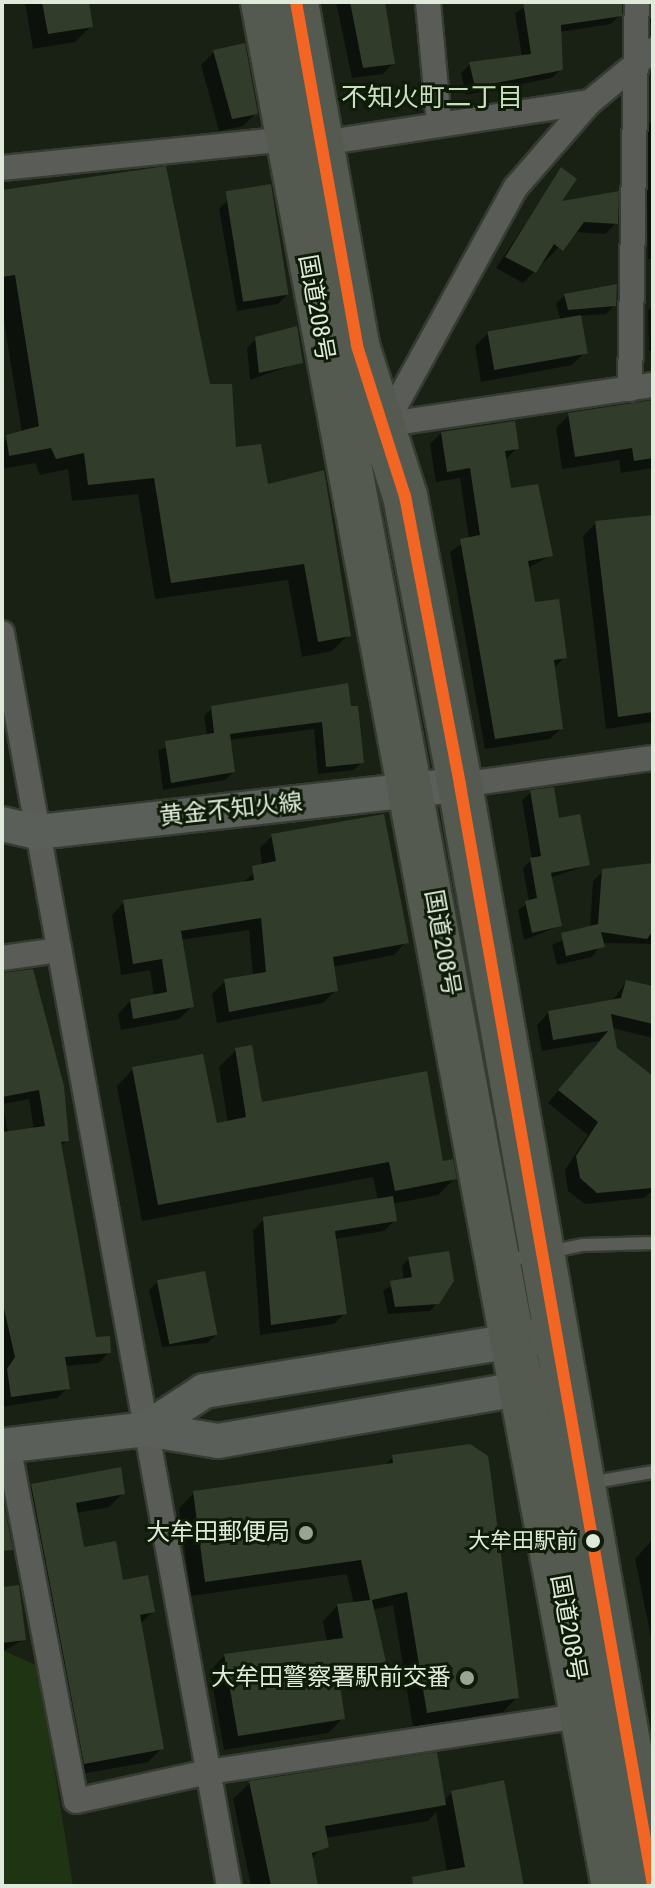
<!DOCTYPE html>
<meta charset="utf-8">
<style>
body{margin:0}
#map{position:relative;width:655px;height:1888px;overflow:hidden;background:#192115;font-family:"Roboto Condensed","Noto Sans JP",sans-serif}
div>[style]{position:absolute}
.green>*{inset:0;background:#1e3412}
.shadow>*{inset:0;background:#0007}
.building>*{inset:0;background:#313c2a;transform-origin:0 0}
.roads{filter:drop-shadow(2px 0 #363c32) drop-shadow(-2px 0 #363c32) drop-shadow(0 2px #363c32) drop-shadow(0 -2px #363c32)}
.lane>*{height:12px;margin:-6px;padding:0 6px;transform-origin:6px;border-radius:6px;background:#5a5c58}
.street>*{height:24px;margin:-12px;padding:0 12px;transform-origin:12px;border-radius:12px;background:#5a5c58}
.secondary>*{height:34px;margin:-17px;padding:0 17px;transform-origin:17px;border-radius:17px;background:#5a5f59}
.highway>*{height:44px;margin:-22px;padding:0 22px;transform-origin:22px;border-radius:22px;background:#555a51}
.path-bridge>*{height:4px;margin-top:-2px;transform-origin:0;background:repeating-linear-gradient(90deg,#555a54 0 4px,transparent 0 8px)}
.bus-1>*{height:12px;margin:-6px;padding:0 6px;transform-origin:6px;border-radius:6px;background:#f26522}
.dots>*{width:22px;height:22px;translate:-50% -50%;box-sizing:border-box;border:4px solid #0e1c07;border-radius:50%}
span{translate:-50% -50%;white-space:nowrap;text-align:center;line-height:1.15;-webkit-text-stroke:6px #0e1c07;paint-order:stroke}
.bus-label{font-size:22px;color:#e0eadb}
.right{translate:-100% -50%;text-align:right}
.street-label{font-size:24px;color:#e0eadb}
.poi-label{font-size:24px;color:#e0eadb}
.neighbourhood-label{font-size:26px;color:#cadec2}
.frame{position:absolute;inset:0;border:4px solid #e0eadb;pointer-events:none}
</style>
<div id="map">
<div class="green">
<i style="clip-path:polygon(2px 1650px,38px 1666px,73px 1886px,2px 1886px)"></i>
</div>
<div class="shadow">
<i style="clip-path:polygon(25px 2px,87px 2px,91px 26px,75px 42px,33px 49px)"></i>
<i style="clip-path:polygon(336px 2px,383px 2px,393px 63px,383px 74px,352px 78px)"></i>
<i style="clip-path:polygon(532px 2px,618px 2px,620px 15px,611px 24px,559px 32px,561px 69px,552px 78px,466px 95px,461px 73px,470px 64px,522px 57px,515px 13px)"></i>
<i style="clip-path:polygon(647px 2px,653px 22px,644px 27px)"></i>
<i style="clip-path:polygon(214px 52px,256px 113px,243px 126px,219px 131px,201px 65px)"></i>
<i style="clip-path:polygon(653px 120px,653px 259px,648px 259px,646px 127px)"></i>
<i style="clip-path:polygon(561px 170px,558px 204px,616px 223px,605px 234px,574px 232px,523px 283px,496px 268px)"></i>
<i style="clip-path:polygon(2px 192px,209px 386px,234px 450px,267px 486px,348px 635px,332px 651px,302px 657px,288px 580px,155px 599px,138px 494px,72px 501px,68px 469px,40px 475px,35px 463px,2px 469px,2px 442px,22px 433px,2px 309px)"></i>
<i style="clip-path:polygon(228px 200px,287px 295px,278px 304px,237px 311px,219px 209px)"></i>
<i style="clip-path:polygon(565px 295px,615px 305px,606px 314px,579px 316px,585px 352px,572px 365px,481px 382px,475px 346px,488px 333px,561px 321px,556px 304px)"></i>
<i style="clip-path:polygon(653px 306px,653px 351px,649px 351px,648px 310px)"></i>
<i style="clip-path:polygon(256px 339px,301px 362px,250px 380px,247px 348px)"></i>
<i style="clip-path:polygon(653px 403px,653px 468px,621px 473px,619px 460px,562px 469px,556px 428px,569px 415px)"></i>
<i style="clip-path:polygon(441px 433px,517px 448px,505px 460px,510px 490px,551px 555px,527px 569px,534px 604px,565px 657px,554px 668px,561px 728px,550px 739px,485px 749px,450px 552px,469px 539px,460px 478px,436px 482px,430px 444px)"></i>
<i style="clip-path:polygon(653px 517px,653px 722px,606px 729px,583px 536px,596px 523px)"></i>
<i style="clip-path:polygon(346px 686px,362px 762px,354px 770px,318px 774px,314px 729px,229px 740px,233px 772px,225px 780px,163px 790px,158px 750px,207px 736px,204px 716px,212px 708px)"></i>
<i style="clip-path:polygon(531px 792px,587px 865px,550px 878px,560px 926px,524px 940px,518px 910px,529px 902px,523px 868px,532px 859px,522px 800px)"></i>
<i style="clip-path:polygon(272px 836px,406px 942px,394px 955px,332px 967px,336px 990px,323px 1003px,217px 1023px,212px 994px,225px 981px,253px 976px,249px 930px,180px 940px,192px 1006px,179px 1019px,121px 1030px,118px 1014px,130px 1001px,154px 997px,150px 970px,121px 975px,112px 915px,124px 902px,241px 884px,262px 866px,260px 848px)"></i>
<i style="clip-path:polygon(653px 865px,653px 944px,602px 943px,592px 957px,557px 965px,552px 945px,590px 928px,593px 881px,603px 871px)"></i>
<i style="clip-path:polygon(evenodd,2px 974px,67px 1140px,60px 1147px,94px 1339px,109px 1352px,99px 1363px,64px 1366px,68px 1388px,57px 1398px,2px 1407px,2px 974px,29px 1099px,34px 1130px,8px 1133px,3px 1104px,29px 1099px)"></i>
<i style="clip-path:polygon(626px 982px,653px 988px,653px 1038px,612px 1028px,615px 1049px,653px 1078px,653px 1190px,644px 1198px,585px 1204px,568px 1191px,565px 1170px,588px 1135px,548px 1103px,599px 1041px,542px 1051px,537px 1025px,549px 1012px,612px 1001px)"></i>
<i style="clip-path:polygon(236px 1050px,261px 1104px,442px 1164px,455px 1178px,438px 1195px,392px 1204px,395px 1220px,384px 1231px,334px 1239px,345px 1313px,334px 1324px,260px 1335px,253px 1231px,264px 1219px,378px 1201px,373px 1177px,142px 1221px,117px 1086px,133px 1069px,215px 1125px,228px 1123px,219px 1067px)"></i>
<i style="clip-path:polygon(409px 1259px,438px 1302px,430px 1311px,388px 1314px,383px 1290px,404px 1281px,402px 1266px)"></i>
<i style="clip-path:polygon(158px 1281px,216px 1335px,207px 1343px,162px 1347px,149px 1290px)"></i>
<i style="clip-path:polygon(393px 1457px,517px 1697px,503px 1712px,413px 1727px,393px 1605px,372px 1610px,383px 1662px,369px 1676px,337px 1682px,343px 1718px,328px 1733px,224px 1750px,210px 1671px,224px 1656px,327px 1642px,323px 1621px,337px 1606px,354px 1604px,347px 1574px,191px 1596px,179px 1508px,194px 1493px,384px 1466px)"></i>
<i style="clip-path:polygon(32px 1486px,123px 1493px,109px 1507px,76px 1513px,82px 1549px,153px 1611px,139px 1625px,162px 1748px,148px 1762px,71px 1776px,18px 1500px)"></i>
<i style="clip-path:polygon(653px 1539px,653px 1647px,635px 1559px)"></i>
<i style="clip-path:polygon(2px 1589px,24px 1639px,2px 1652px)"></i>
<i style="clip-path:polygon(250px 1783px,444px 1801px,452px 1792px,522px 1886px,408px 1886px,447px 1872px,436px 1812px,428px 1821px,325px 1838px,312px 1860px,317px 1886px,251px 1886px,233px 1799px)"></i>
</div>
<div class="building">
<i style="clip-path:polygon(42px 2px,89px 2px,93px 27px,48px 34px)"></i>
<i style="clip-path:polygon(350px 2px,385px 2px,395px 64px,363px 68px)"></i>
<i style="clip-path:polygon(523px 2px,622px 2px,622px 16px,561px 25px,563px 70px,475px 87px,469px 62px,531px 54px)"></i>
<i style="clip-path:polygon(245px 43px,258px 114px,232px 119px,213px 50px)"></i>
<i style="clip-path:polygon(166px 166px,210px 384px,232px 384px,236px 447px,261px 444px,268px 484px,324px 470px,351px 636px,318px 642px,304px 564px,171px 583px,154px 478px,88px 485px,84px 453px,56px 459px,51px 448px,9px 456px,6px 435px,39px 426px,15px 275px,2px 277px,2px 190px)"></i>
<i style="clip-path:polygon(561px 167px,577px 179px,562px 201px,619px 191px,618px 224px,584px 222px,563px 251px,554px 244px,536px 273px,505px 257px)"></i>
<i style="left:271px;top:184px;width:112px;height:46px;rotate:81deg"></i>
<i style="clip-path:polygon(617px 284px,616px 306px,568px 310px,564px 294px)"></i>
<i style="left:581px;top:315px;width:39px;height:95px;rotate:80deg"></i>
<i style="clip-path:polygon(297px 326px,303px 363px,259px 373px,255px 337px)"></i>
<i style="clip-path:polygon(653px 400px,653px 458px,634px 461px,632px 448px,575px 457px,568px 413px)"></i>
<i style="clip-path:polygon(515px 421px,519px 449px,505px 451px,511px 488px,538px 484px,553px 556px,528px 561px,535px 602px,559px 599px,567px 658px,554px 660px,563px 729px,495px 739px,460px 539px,480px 535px,470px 468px,447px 472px,441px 432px)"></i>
<i style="clip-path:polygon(653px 515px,653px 712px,618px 717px,595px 521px)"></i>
<i style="clip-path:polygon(348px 683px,351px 706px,358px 706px,364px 763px,326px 767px,322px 722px,230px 734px,235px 772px,171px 783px,165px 741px,214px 733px,211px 706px)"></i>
<i style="clip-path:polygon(554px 787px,559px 818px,580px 814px,590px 865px,551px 873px,562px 926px,532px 933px,525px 901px,537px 898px,530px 858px,541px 856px,530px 790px)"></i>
<i style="clip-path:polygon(384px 814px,409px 943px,333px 957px,338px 991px,229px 1012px,224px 979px,266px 972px,261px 918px,181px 931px,194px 1007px,133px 1019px,130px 999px,167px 992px,162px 959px,133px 964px,123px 900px,254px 880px,252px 866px,276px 861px,271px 834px)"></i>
<i style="clip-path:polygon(653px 863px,653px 931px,647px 939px,601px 932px,605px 947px,566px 956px,561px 933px,598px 924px,602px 869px)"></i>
<i style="clip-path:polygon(33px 969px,64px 1086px,69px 1141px,61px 1142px,96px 1337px,110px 1336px,111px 1353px,65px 1357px,70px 1389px,11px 1397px,7px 1369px,15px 1357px,2px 1300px,2px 1132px,45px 1126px,39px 1090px,2px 1097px,2px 973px)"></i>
<i style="clip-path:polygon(626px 980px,653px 986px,653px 1024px,611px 1014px,617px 1048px,653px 1076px,653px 1188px,597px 1193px,580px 1178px,576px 1156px,598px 1122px,558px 1090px,608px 1031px,553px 1040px,548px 1011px,621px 998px)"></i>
<i style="clip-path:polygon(252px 1045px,262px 1102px,427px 1071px,443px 1161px,453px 1159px,457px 1179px,395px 1191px,389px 1162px,158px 1205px,132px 1067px,203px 1054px,217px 1123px,246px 1117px,235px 1048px)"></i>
<i style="clip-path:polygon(393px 1196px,397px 1221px,335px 1231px,347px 1314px,271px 1325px,263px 1217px)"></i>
<i style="clip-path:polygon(449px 1251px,454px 1281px,439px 1304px,395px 1307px,390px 1281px,412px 1277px,408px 1257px)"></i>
<i style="left:205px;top:1271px;width:65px;height:49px;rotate:79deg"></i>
<i style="clip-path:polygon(470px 1444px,488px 1456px,491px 1476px,519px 1698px,427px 1713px,407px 1592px,372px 1600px,386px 1662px,338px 1671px,345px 1719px,238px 1736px,224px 1654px,343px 1638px,337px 1604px,370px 1600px,361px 1560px,205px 1582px,193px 1491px,393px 1463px,392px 1455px)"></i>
<i style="clip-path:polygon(121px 1467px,125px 1494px,76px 1503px,84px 1547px,116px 1541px,123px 1580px,148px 1575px,155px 1612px,140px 1615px,164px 1749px,84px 1764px,31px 1484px)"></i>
<i style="clip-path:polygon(2px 1494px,13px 1550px,2px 1551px)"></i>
<i style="clip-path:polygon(19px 1585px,26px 1640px,2px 1643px,2px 1587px)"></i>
<i style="clip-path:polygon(437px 1752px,446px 1805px,325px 1826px,329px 1847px,312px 1853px,318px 1886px,271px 1886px,249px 1781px)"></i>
<i style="clip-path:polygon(504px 1780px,524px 1886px,413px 1886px,412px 1877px,465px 1867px,451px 1791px)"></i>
</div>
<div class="roads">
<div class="lane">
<i style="left:504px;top:1261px;width:81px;rotate:-11.4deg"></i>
<i style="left:583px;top:1245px;width:70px;rotate:-1.6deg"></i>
<i style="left:589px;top:1483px;width:65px;rotate:-9.8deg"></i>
</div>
<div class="street">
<i style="left:428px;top:2px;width:122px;rotate:84.8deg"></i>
<i style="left:2px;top:168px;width:286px;rotate:-5.8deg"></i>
<i style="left:287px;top:139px;width:35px;rotate:7deg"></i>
<i style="left:322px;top:143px;width:271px;rotate:-8.7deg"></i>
<i style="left:630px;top:389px;width:387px;rotate:-89deg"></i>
<i style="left:386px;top:423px;width:269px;rotate:-61.2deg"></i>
<i style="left:516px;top:187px;width:113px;rotate:-49deg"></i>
<i style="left:590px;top:102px;width:82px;rotate:-39.5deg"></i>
<i style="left:375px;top:426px;width:281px;rotate:-8.4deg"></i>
<i style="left:2px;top:633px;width:1273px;rotate:79.73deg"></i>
<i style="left:460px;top:785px;width:195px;rotate:-8deg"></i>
<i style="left:2px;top:958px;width:58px;rotate:-8deg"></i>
<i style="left:8px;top:1445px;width:362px;rotate:79.2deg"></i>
<i style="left:76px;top:1801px;width:135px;rotate:-12.4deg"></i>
<i style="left:208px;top:1772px;width:380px;rotate:-8.6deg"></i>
</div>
<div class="secondary">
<i style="left:2px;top:824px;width:37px;rotate:13deg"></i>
<i style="left:38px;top:832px;width:425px;rotate:-6.4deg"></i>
<i style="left:146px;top:1429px;width:69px;rotate:-33.2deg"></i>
<i style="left:204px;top:1391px;width:337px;rotate:-9.2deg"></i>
<i style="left:2px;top:1446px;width:145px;rotate:-6.7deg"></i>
<i style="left:146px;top:1429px;width:73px;rotate:9.5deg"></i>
<i style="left:218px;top:1441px;width:330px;rotate:-9.8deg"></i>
</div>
<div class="highway">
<i style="left:263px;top:2px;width:1916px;rotate:79.45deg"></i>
<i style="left:296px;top:2px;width:349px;rotate:79.9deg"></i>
<i style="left:357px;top:346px;width:157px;rotate:72.3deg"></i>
<i style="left:405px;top:496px;width:294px;rotate:79.2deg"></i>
<i style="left:460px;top:785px;width:1117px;rotate:80.05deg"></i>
</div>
</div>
<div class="path-bridge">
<i style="left:305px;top:333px;width:66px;rotate:-12.3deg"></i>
</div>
<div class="bus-1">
<i style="left:296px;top:2px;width:349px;rotate:79.9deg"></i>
<i style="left:357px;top:346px;width:157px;rotate:72.3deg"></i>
<i style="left:405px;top:496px;width:294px;rotate:79.2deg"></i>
<i style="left:460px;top:785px;width:1117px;rotate:80.05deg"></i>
</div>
<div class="dots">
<i style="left:306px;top:1533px;background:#9aa496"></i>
<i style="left:593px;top:1541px;background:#e0eadb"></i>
<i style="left:467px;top:1678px;background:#9aa496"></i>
</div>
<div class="bus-label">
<span class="right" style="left:578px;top:1541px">大牟田駅前</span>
</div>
<div class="street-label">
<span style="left:316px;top:308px;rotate:80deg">国道208号</span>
<span style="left:231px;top:810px;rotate:-6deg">黄金不知火線</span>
<span style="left:442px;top:943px;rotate:80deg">国道208号</span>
<span style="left:568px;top:1628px;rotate:80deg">国道208号</span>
</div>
<div class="poi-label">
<span class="right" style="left:290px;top:1533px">大牟田郵便局</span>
<span class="right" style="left:451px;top:1678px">大牟田警察署駅前交番</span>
</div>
<div class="neighbourhood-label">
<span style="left:432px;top:98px">不知火町二丁目</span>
</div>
<div class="frame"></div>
</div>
